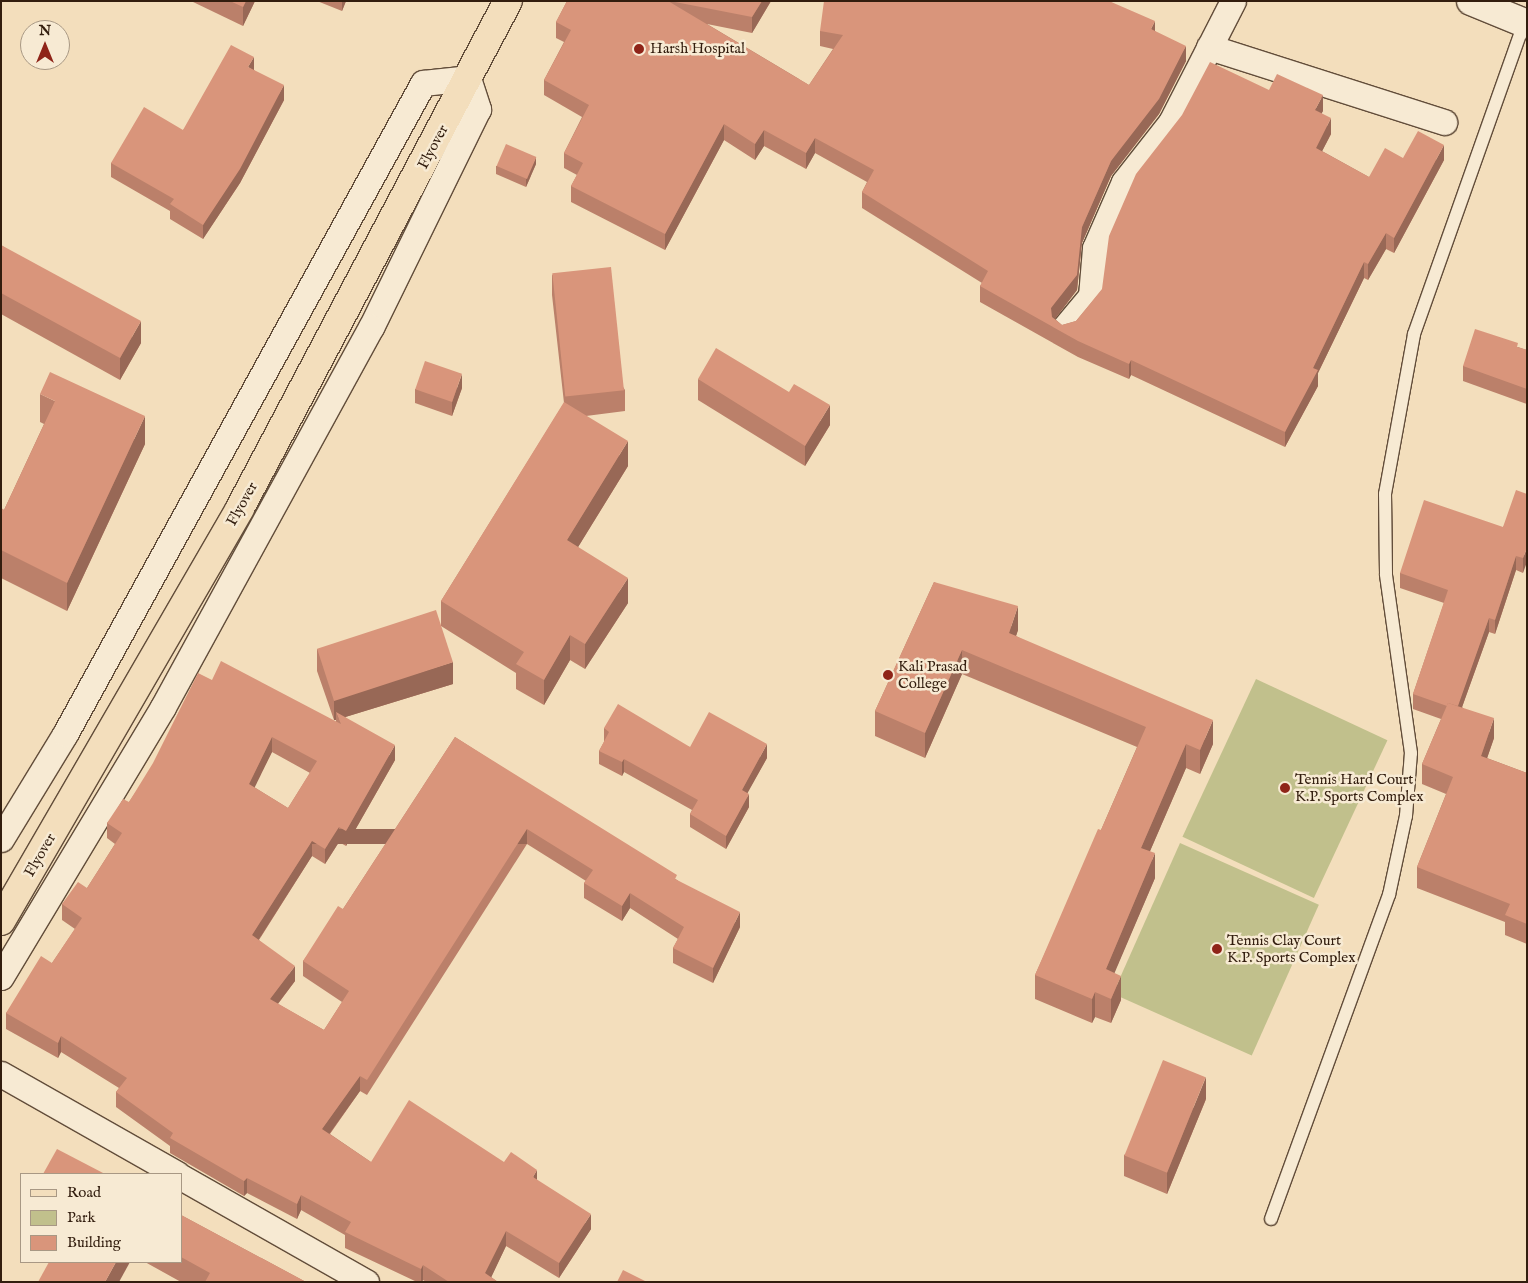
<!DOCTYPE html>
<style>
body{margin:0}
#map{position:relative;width:1528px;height:1283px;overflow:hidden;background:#f3debc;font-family:"IM FELL English",serif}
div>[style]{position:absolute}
.green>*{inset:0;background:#c1c08c;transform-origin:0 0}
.roads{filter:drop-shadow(1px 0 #624d3a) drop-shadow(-1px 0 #624d3a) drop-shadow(0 1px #624d3a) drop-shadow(0 -1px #624d3a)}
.lane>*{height:12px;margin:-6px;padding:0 6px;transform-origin:6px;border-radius:6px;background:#f7ead3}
.street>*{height:25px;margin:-12.5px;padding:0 12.5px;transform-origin:12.5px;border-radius:12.5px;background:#f7ead3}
.secondary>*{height:28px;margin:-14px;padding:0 14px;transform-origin:14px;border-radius:14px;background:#f7ead3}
.primary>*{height:28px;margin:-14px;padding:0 14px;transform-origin:14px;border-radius:14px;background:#f3debc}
.wall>*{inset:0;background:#bb806a}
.shaded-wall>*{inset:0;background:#986856;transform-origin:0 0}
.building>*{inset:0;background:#d9957b;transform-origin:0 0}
.dots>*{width:14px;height:14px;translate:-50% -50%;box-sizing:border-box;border:2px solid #f7ead3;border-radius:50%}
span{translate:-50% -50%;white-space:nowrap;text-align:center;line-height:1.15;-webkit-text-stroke:5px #f7ead3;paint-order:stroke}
.poi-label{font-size:15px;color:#321d0e}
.left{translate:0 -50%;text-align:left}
.street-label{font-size:15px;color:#321d0e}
.frame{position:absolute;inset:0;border:2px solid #321d0e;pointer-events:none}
.legend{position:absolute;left:20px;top:1173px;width:162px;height:90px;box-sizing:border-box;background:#f7ead3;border:1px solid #a89884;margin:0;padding:6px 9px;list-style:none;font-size:15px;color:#321d0e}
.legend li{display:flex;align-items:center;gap:10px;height:25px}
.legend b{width:25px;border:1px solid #a89884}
.north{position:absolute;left:20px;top:20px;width:50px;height:50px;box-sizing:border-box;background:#f7ead3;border:1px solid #a89884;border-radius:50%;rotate:0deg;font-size:14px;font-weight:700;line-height:20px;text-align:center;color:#321d0e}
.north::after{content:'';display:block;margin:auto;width:18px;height:22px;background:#8f2418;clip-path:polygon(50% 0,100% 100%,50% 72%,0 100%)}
</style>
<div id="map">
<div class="green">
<i style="left:1256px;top:679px;width:145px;height:174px;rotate:25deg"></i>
<i style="left:1180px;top:843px;width:152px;height:165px;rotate:24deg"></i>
</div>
<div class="roads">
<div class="lane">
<i style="left:1271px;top:1219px;width:345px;rotate:-70deg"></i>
<i style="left:1389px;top:895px;width:81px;rotate:-77.9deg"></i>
<i style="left:1406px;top:816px;width:63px;rotate:-85.5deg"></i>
<i style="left:1411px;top:753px;width:181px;rotate:-98deg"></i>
<i style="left:1386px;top:574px;width:80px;rotate:-90.7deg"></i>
<i style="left:1385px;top:494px;width:163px;rotate:-79.7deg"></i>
<i style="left:1414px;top:334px;width:330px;rotate:-70.5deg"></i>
</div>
<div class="street">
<i style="left:1209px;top:47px;width:247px;rotate:17.7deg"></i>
<i style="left:1065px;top:327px;width:40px;rotate:-50deg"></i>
<i style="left:1091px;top:296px;width:48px;rotate:-85.2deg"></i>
<i style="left:1095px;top:248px;width:72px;rotate:-66.3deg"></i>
<i style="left:1124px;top:182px;width:76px;rotate:-51.9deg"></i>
<i style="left:1171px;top:122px;width:136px;rotate:-62.9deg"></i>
<i style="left:1px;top:839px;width:123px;rotate:-58.6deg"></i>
<i style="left:65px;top:734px;width:743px;rotate:-61.19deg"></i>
<i style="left:423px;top:83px;width:45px;rotate:-6.3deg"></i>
<i style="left:468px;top:78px;width:33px;rotate:72deg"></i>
<i style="left:478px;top:109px;width:243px;rotate:116.1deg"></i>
<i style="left:371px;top:327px;width:433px;rotate:118.7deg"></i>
<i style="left:163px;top:707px;width:315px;rotate:121deg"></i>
<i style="left:1px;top:1074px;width:202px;rotate:29.6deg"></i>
<i style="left:181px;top:1177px;width:213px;rotate:29.6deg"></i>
</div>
<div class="secondary">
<i style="left:1471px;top:1px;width:61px;rotate:22.3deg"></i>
</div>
<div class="primary">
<i style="left:1px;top:921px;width:477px;rotate:-59.9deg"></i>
<i style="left:240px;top:508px;width:573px;rotate:-62.14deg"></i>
</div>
</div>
<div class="wall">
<i style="clip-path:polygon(191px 1px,255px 1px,243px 26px)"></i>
<i style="clip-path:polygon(317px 1px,346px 1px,342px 11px)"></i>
<i style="clip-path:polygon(567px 1px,771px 1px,752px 33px,707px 24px,809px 85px,833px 49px,820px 46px,820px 31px,1155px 31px,1186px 61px,1159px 114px,1111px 176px,1082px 243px,1077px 290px,1055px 319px,1062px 325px,1076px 321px,1269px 90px,1323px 111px,1321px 113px,1331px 134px,1322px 151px,1369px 177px,1403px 158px,1444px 160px,1394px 253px,1386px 249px,1368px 280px,1364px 278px,1318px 373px,1318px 386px,1285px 447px,1131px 375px,1129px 379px,1078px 357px,980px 302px,980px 286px,982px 283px,862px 208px,862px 192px,867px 182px,815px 153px,806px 169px,764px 146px,755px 160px,724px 140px,665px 250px,571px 202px,571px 186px,577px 175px,564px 168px,564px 153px,582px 117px,544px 95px,544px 80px,564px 42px,556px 38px,556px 22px)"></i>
<i style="clip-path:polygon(254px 70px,284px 100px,240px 183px,203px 239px,170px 219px,170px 211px,111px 177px,111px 163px,183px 130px)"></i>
<i style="clip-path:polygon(536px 164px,526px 187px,496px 174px,496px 166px)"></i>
<i style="clip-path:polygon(1px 245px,141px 343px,120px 380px,1px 314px)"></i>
<i style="clip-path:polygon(552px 274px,625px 390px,625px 411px,586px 416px,628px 466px,578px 547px,628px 603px,585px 669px,570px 660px,544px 705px,516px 689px,516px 673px,441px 626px,441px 601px,564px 403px,552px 295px)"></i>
<i style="clip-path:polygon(1518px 347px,1527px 350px,1527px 404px,1463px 381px,1463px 366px)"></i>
<i style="clip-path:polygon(698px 379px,830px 425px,805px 466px,698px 400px)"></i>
<i style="clip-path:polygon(462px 388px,452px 416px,415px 403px,415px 389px)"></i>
<i style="clip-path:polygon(40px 394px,145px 444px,67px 611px,1px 578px,1px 508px,4px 510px,44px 424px,40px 422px)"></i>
<i style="clip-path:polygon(1527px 494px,1523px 573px,1516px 570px,1495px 634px,1489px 632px,1462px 707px,1494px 738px,1487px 758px,1527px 773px,1527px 944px,1505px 935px,1505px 922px,1417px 888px,1417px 867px,1446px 794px,1422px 784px,1422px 764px,1441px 719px,1413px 709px,1413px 694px,1444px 603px,1400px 588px,1400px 573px,1503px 527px)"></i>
<i style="clip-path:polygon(934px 582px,1018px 630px,1016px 636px,1213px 744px,1200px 774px,1186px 768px,1150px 851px,1155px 878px,1114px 973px,1121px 1000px,1111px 1023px,1095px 1017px,1092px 1023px,1035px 999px,1035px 975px,1101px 830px,1137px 747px,962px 674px,925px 758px,875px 736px,875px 711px)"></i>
<i style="clip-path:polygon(evenodd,317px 649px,453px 684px,345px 717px,395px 760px,346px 846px,339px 842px,325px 864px,312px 856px,259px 940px,295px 981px,278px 1004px,324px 1030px,342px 1002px,303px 976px,303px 961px,343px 909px,455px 737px,677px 880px,740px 927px,713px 983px,673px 963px,673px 948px,678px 939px,630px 908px,622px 921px,584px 898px,584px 883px,586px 881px,527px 844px,367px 1095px,360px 1091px,330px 1134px,371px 1162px,504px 1162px,537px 1180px,591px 1229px,559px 1278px,506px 1246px,491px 1277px,498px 1282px,426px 1282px,423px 1280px,422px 1282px,417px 1282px,345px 1248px,345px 1235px,301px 1210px,297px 1219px,247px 1193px,244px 1196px,170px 1153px,170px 1146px,116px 1107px,116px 1092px,119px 1088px,61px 1052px,58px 1058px,6px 1029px,6px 1013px,52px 963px,75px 929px,62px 920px,62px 904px,87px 888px,115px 844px,107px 838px,107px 823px,129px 802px,212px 680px,336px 722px,336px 720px,334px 720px,317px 671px,317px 649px,272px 752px,310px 773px,288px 808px,254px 787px,272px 752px)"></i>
<i style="clip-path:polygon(604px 728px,690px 747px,767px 758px,747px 793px,749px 807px,726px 849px,690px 827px,690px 814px,692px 810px,624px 772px,622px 776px,599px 764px,599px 751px,604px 742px)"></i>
<i style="clip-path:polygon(1206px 1099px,1167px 1194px,1124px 1176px,1124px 1155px)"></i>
<i style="clip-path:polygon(181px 1215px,306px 1282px,181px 1282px,145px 1262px,181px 1262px)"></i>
</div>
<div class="shaded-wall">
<i style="clip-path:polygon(246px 1px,255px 1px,243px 26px,243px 7px)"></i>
<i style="clip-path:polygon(342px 1px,346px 1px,342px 11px)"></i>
<i style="clip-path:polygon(762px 1px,771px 1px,752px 33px,752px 17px)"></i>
<i style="clip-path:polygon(1155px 21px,1155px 36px,1151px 29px)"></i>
<i style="clip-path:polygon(1186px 46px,1186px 61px,1159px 114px,1111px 176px,1082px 243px,1077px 290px,1051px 324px,1051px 308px,1082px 227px,1111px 161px)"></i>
<i style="clip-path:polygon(254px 57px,254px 71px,248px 67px)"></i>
<i style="clip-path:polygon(284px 85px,284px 100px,240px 183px,203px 239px,203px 225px)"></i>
<i style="clip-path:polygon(1323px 95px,1323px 111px,1315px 126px,1315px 110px)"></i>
<i style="clip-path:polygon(1331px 118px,1331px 134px,1316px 163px,1316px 148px)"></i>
<i style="clip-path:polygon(724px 124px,724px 140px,665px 250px,665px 234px)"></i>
<i style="clip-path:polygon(764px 130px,764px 146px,755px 160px,755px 144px)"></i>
<i style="clip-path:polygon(815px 138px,815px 153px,806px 169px,806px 153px)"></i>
<i style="clip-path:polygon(1444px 145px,1444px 160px,1394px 253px,1394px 238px)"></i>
<i style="clip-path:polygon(536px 157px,536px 164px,526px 187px,526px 179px)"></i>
<i style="clip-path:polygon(1386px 233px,1386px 249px,1368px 280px,1368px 264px)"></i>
<i style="clip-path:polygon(1364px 262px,1364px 278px,1318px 373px,1318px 386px,1285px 447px,1285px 432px,1313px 368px)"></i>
<i style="clip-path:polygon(141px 321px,141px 343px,120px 380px,120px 358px)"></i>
<i style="clip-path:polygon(1131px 360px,1131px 375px,1129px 379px,1129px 364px)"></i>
<i style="clip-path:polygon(462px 374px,462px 388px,452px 416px,452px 402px)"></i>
<i style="clip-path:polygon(830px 405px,830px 425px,805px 466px,805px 446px)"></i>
<i style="clip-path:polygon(145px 416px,145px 444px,67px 611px,67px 583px)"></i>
<i style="clip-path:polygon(628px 441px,628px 466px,567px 565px,567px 540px)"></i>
<i style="clip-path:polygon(1527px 548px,1527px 562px,1523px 573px,1523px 558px)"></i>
<i style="clip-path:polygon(1516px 556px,1516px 570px,1495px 634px,1495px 620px)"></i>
<i style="clip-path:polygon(628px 578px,628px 603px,585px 669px,585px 644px)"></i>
<i style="clip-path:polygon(1018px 606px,1018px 630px,1009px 657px,1009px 633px)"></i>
<i style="clip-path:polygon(1489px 618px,1489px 632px,1456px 724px,1456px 710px)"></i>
<i style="clip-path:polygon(570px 635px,570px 660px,544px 705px,544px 680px)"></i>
<i style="clip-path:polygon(962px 650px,962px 674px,925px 758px,925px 733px)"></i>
<i style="clip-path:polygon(453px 662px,453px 684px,339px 719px,336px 712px,336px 720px,334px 720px,334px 699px)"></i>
<i style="clip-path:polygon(1494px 718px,1494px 738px,1481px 776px,1481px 756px)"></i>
<i style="clip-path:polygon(1213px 720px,1213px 744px,1200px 774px,1200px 750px)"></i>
<i style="clip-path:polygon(272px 737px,272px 752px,249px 799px,249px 784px)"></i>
<i style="clip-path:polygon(767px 744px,767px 758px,742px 803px,742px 790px)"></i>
<i style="clip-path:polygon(1186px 744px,1186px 768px,1141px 872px,1141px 848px)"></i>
<i style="clip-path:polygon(395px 745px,395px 760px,346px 846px,346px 831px)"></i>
<i style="clip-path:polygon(624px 759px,624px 772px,622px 776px,622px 762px)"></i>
<i style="clip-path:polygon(749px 794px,749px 807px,726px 849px,726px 836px)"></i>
<i style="clip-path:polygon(339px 827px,339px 842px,325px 864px,325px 849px)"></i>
<i style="left:527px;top:829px;width:15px;height:298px;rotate:90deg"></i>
<i style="clip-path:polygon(312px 841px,312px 856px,252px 950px,252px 935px)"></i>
<i style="clip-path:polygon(1155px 853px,1155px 878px,1106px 993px,1106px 969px)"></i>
<i style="clip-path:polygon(630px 893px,630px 908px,622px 921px,622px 906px)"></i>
<i style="clip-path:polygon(740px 912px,740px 927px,713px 983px,713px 968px)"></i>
<i style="clip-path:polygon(295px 966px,295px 981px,270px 1014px,270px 999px)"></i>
<i style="clip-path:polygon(1121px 976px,1121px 1000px,1111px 1023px,1111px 999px)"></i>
<i style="clip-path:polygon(1095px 992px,1095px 1017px,1092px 1023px,1092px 999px)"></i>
<i style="clip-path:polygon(61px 1036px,61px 1052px,58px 1058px,58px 1043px)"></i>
<i style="clip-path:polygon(360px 1076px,360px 1091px,322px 1144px,322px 1129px)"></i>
<i style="clip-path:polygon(1206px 1077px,1206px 1099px,1167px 1194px,1167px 1172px)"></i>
<i style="clip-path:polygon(537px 1170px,537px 1185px,533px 1177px)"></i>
<i style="clip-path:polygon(247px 1178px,247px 1193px,244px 1196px,244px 1181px)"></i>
<i style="clip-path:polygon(301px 1195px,301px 1210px,297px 1219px,297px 1204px)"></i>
<i style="clip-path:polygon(591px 1214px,591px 1229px,559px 1278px,559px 1263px)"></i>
<i style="clip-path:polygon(506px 1231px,506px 1246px,489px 1282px,485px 1273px)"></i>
<i style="clip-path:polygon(116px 1262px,130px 1262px,119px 1282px,105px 1282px)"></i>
<i style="clip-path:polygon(423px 1265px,423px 1280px,422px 1282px,421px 1282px,421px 1269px)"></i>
</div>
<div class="building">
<i style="clip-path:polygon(230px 1px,246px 1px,243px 7px)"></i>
<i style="clip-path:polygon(567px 1px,668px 1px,809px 85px,843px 35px,820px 31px,824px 1px,1109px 1px,1155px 21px,1151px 29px,1186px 46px,1159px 99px,1111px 161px,1082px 227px,1077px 275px,1051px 308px,1052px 317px,1062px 325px,1076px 321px,1102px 289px,1109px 236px,1136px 174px,1182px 115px,1210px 62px,1269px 90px,1277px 74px,1323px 95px,1315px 110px,1331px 118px,1316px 148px,1369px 177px,1385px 148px,1403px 158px,1418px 131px,1444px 145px,1394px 238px,1386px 233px,1368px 264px,1364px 262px,1313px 368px,1318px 370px,1285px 432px,1131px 360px,1129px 364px,1078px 341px,980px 286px,988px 271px,862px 192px,874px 170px,815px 138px,806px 153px,764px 130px,755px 144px,724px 124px,665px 234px,571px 186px,583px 163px,564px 153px,589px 105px,544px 80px,571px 30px,556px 22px)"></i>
<i style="clip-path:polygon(670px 1px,762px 1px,752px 17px)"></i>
<i style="clip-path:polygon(231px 45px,254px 57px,248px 67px,284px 85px,240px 169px,203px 225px,170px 204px,174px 199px,111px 163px,144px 107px,183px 130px)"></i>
<i style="left:506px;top:144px;width:33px;height:24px;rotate:23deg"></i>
<i style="clip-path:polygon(1px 245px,141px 321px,120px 358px,1px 293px)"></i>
<i style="left:611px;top:267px;width:124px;height:59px;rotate:84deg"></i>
<i style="clip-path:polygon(1475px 329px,1518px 343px,1517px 347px,1527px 350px,1527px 389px,1463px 366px)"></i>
<i style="clip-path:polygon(716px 348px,789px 392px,794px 384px,830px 405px,805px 446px,698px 379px)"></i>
<i style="left:425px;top:361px;width:39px;height:30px;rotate:19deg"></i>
<i style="clip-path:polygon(50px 372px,145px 416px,67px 583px,1px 550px,1px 508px,4px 510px,55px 401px,40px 394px)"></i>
<i style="clip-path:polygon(564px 402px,628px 441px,567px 540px,628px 578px,585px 644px,570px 635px,544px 680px,516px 664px,524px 652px,441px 601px)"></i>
<i style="clip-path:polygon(1516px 490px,1527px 494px,1527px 548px,1523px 558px,1516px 556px,1495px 620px,1489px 618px,1458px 706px,1448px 703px,1447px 706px,1413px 694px,1448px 590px,1400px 573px,1424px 500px,1503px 527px)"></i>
<i style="clip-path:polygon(934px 582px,1018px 606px,1009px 633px,1213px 720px,1200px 750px,1186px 744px,1141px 848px,1155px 853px,1106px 969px,1121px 976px,1111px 999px,1095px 992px,1092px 999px,1035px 975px,1098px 829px,1101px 830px,1146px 727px,962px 650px,925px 733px,875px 711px)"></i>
<i style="left:436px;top:610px;width:55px;height:125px;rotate:72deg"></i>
<i style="clip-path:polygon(evenodd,221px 661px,341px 724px,336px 712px,395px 745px,346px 831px,339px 827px,325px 849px,312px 841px,252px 935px,295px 966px,270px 999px,324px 1030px,349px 991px,303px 961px,338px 906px,343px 909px,455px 737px,677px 875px,675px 879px,740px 912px,713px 968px,673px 948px,684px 927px,630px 893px,622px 906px,584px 883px,593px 870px,527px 829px,367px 1080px,360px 1076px,322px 1129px,371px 1162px,409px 1100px,504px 1162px,511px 1152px,537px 1170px,533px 1177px,591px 1214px,559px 1263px,506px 1231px,485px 1273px,498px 1282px,449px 1282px,423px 1265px,421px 1269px,345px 1232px,351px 1222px,301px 1195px,297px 1204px,247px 1178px,244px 1181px,170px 1138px,173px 1133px,116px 1092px,127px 1078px,61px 1036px,58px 1043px,6px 1013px,41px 956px,52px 963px,82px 918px,62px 904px,78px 882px,87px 888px,122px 833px,107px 823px,123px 799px,129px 802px,153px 763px,198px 673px,212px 680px,221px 661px,272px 737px,317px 761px,288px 808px,249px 784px,272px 737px)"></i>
<i style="clip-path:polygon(1448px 703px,1494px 718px,1481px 756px,1527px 773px,1527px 924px,1505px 915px,1510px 904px,1417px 867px,1453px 777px,1422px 764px)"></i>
<i style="clip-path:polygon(618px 704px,690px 747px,709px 712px,767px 744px,742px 790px,749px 794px,726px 836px,690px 814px,698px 800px,624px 759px,622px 762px,599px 751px,609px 732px,604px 728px)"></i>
<i style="left:1163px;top:1060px;width:46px;height:103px;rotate:22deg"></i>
<i style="clip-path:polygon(57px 1149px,105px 1174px,43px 1174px)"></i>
<i style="clip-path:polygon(181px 1215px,306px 1282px,205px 1282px,210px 1273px,181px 1257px)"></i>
<i style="clip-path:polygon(49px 1262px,116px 1262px,105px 1282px,38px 1282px)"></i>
<i style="clip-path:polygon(623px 1270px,647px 1282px,617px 1282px)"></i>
</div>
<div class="dots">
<i style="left:639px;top:49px;background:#8f2418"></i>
<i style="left:888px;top:675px;background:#8f2418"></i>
<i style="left:1285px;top:788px;background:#8f2418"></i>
<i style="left:1217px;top:949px;background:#8f2418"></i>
</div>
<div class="poi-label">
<span class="left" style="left:650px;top:49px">Harsh Hospital</span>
<span class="left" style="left:898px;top:675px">Kali Prasad<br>College</span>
<span class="left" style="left:1295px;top:788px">Tennis Hard Court<br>K.P. Sports Complex</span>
<span class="left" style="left:1227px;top:949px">Tennis Clay Court<br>K.P. Sports Complex</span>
</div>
<div class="street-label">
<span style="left:433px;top:147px;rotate:-62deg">Flyover</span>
<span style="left:242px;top:504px;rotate:-61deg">Flyover</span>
<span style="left:40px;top:855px;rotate:-60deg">Flyover</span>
</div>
<div class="frame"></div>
<ul class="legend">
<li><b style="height:6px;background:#f3debc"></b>Road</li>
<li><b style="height:14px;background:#c1c08c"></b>Park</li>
<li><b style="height:14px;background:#d9957b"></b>Building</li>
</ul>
<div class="north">N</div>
</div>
